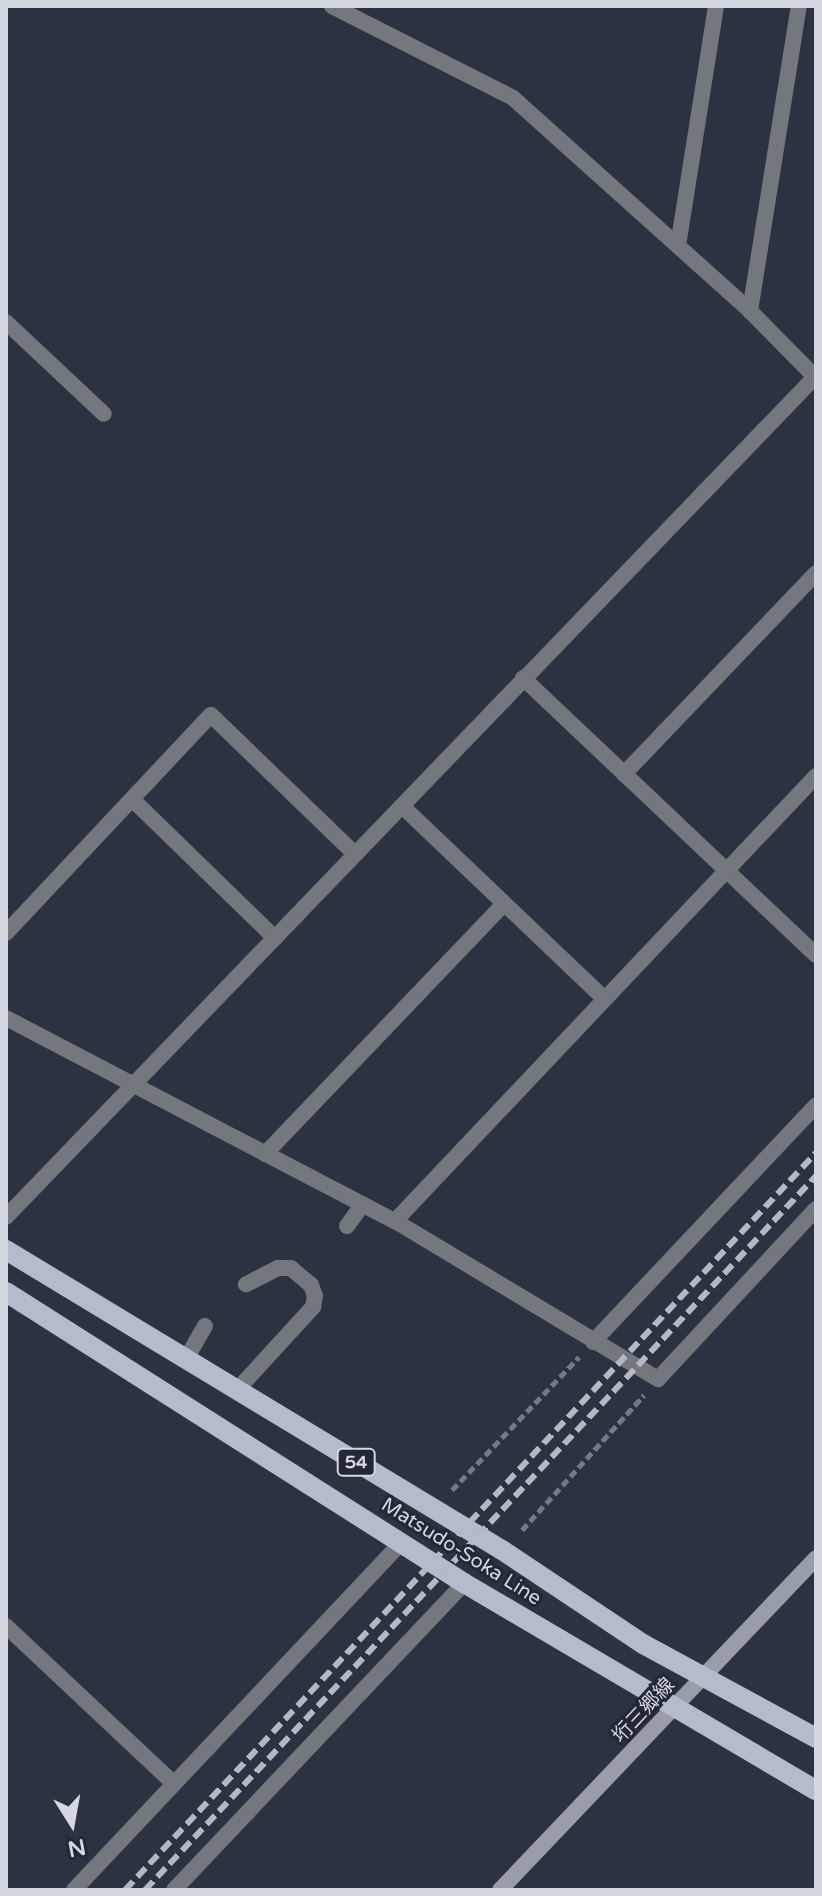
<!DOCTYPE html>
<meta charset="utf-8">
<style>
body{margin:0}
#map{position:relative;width:822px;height:1896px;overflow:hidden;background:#2b3240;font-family:"Varela Round","Noto Sans JP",sans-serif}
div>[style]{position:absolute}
.path>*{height:5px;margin-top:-2.5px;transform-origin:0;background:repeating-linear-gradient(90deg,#737a85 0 8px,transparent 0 12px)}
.lane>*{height:16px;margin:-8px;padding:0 8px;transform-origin:8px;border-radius:8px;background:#73777e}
.street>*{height:16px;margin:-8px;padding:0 8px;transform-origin:8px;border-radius:8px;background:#73777e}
.secondary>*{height:16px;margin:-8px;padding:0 8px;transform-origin:8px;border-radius:8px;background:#989da9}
.primary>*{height:20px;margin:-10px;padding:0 10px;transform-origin:10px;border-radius:10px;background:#b4bbcb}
.rail>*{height:6px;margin-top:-3px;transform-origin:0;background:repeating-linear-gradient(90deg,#b3b8c2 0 12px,transparent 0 18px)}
span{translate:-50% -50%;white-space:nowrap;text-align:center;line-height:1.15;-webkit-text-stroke:6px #222835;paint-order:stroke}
.shield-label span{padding:2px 6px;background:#222835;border:2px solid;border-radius:6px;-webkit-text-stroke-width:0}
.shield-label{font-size:18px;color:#d3d8e1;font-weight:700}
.street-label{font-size:20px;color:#d3d8e1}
.frame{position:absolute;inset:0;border:8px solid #d3d8e1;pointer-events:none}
.north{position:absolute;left:32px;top:1784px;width:80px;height:80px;-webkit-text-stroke:6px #222835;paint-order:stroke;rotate:169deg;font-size:22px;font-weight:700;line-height:32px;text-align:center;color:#d3d8e1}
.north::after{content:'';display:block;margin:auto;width:28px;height:36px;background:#d3d8e1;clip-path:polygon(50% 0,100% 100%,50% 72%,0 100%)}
</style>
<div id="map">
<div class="path">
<i style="left:452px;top:1490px;width:184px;rotate:-46.3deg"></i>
<i style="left:522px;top:1530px;width:182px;rotate:-47.9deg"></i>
</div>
<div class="lane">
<i style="left:678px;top:246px;width:243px;rotate:-81deg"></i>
<i style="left:750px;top:311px;width:309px;rotate:-80.9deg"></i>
<i style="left:347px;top:1226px;width:27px;rotate:-54deg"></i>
<i style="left:186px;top:1359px;width:38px;rotate:-60deg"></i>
<i style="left:237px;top:1390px;width:113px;rotate:-47.5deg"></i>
<i style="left:313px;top:1307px;width:11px;rotate:-80deg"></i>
<i style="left:315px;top:1296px;width:12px;rotate:-110deg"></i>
<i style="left:311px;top:1285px;width:26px;rotate:-140deg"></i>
<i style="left:291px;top:1268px;width:13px;rotate:180deg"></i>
<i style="left:278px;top:1268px;width:36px;rotate:153deg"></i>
</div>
<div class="street">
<i style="left:332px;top:6px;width:203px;rotate:26.9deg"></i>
<i style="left:513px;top:98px;width:319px;rotate:41.9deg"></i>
<i style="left:750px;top:311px;width:94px;rotate:45.4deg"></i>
<i style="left:6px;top:322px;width:134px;rotate:43.2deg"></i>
<i style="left:523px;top:678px;width:403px;rotate:43.4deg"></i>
<i style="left:624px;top:774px;width:278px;rotate:-46.3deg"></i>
<i style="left:133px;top:800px;width:198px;rotate:44.2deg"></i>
<i style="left:402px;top:806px;width:280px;rotate:43.6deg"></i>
<i style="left:6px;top:933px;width:299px;rotate:-46.8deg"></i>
<i style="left:211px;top:715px;width:199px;rotate:44deg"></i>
<i style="left:6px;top:1018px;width:439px;rotate:27.6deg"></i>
<i style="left:395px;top:1221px;width:307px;rotate:31deg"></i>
<i style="left:658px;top:1379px;width:232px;rotate:-47.1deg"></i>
<i style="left:265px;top:1154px;width:344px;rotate:-46.3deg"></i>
<i style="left:6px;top:1217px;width:1168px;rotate:-46.08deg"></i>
<i style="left:395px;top:1221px;width:613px;rotate:-46.59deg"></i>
<i style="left:593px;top:1342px;width:325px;rotate:-46.7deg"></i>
<i style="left:6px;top:1626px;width:228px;rotate:43.2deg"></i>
<i style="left:74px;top:1890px;width:477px;rotate:-46.7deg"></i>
<i style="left:174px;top:1890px;width:422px;rotate:-46.6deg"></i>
</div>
<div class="secondary">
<i style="left:500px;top:1890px;width:458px;rotate:-46.4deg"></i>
</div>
<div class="primary">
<i style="left:6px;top:1250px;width:580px;rotate:31.17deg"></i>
<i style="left:502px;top:1550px;width:169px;rotate:33.7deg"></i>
<i style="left:643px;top:1644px;width:197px;rotate:28.5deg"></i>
<i style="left:6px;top:1292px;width:543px;rotate:32.43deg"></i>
<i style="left:464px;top:1583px;width:408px;rotate:30.5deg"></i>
</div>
<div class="rail">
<i style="left:125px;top:1890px;width:1010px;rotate:-46.85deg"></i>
<i style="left:145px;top:1890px;width:980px;rotate:-46.78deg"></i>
</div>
<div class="shield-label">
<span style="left:356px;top:1462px">54</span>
</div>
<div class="street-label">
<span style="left:461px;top:1552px;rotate:32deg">Matsudo-Soka Line</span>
<span style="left:644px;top:1711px;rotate:-47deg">垳三郷線</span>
</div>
<div class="frame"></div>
<div class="north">N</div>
</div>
